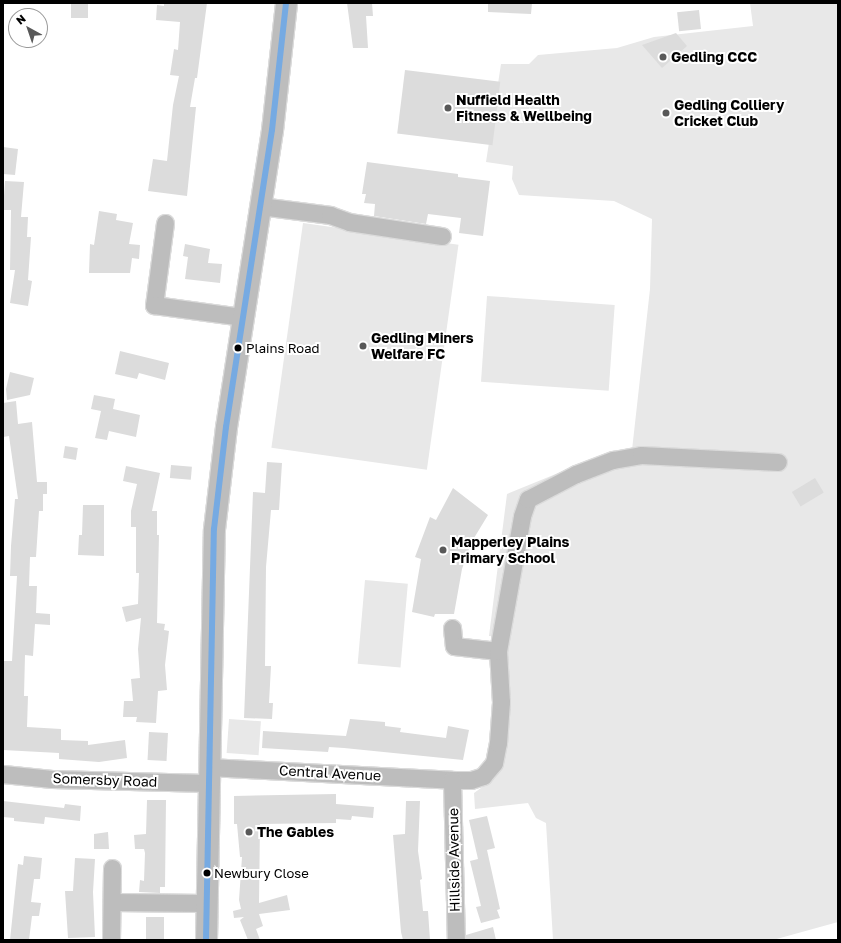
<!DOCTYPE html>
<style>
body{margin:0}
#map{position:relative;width:841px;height:943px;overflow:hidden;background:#fff;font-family:"Golos Text",sans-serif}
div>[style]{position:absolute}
.green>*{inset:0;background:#e8e8e8;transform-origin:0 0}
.building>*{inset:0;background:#dcdcdc;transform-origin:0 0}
.roads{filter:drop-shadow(1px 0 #dbdbdb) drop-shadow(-1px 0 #dbdbdb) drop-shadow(0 1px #dbdbdb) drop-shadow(0 -1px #dbdbdb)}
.minor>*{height:17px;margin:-8.5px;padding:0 8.5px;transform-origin:8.5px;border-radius:8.5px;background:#bdbdbd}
.major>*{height:21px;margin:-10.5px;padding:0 10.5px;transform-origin:10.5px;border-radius:10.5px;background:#bdbdbd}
.bus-1>*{height:6px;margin:-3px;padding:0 3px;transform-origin:3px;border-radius:3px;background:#76aae2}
.dots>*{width:11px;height:11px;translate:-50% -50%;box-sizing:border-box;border:2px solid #fff;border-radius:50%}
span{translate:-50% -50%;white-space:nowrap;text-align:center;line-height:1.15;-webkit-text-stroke:4px #fff;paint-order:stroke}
.bus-label{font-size:13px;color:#000}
.left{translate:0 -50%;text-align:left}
.poi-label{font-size:14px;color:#000;font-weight:700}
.street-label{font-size:14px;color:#000}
.frame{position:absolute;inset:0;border:4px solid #000;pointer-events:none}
.north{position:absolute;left:8px;top:8px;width:40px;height:40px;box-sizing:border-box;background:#fff;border:1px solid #999;border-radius:50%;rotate:320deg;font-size:11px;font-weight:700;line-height:16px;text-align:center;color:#000}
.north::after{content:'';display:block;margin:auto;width:14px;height:18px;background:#595959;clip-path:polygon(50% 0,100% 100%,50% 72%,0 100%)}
</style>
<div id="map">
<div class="green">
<i style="clip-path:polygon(750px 3px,838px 3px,838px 922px,773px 940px,553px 940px,546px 823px,536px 818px,528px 803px,475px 809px,474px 793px,488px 783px,497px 769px,504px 637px,489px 636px,507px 494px,595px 458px,632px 450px,650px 289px,652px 219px,614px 201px,519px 195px,512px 179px,513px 166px,486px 162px,501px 64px,529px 64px,538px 55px,617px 48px,654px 37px,753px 26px)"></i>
<i style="left:303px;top:223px;width:157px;height:227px;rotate:8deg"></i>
<i style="left:487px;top:296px;width:128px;height:86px;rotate:4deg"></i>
<i style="left:365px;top:580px;width:43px;height:84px;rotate:5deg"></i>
<i style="left:229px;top:719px;width:32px;height:34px;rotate:4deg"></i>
</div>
<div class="building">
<i style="left:71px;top:3px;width:17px;height:15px"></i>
<i style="clip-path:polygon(164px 3px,207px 3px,197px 78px,195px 78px,190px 107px,196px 107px,187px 196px,148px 191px,153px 159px,167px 161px,173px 105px,179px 76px,170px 75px,174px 49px,178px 50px,180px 22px,156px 20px,157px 5px,164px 6px)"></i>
<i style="clip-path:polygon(347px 3px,372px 3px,373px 16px,366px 16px,368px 48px,353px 48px)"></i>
<i style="clip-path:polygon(488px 3px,532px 3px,531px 14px,488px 12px)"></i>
<i style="left:699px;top:10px;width:19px;height:22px;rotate:84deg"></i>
<i style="clip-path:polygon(676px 33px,687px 46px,662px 68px,642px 45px)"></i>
<i style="left:405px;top:70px;width:96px;height:64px;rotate:7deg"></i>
<i style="clip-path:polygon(3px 147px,18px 149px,15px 175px,3px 174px)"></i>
<i style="clip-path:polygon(367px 162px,458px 174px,458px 177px,490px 181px,483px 236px,459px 233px,461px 218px,428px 214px,426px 224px,374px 216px,375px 204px,364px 203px,366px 194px,362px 194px)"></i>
<i style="clip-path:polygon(5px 181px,24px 182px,21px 217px,28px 217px,27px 237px,31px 237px,28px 280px,32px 281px,28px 306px,10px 303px,15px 270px,10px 270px,11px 210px,3px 210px)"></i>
<i style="clip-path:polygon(99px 211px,117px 214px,116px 220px,133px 223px,129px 244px,140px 245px,139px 259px,132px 258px,130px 273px,89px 273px,90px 244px,94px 245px)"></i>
<i style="clip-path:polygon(185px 244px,210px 249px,208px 263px,222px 264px,220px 283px,185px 279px,188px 257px,183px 256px)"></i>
<i style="clip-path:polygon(120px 351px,169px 363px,165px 380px,139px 373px,137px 379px,115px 374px)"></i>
<i style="clip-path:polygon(10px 372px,34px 378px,30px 395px,7px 400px,6px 389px)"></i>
<i style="clip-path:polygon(94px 395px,115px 399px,113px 409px,140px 415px,136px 437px,109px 431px,107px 440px,95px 438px,101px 411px,91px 409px)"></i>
<i style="clip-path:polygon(16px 401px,18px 424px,32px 422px,37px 482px,47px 482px,47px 494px,43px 494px,43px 511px,39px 511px,36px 557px,30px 557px,29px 586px,37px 586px,36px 613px,50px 614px,50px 625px,35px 624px,33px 656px,25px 655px,24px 696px,28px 696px,27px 727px,61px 729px,61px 740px,88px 741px,88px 745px,125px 740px,127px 758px,99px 762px,59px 759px,59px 753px,3px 750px,4px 661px,12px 661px,17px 576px,10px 576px,11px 546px,15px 499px,18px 499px,9px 436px,3px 437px,3px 403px)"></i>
<i style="left:65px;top:446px;width:13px;height:12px;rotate:9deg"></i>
<i style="clip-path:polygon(267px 462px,282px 463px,279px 510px,271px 510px,266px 567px,265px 666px,271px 666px,269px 703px,273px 703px,272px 719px,244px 718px,253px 492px,265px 493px)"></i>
<i style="left:171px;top:465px;width:21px;height:13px;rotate:5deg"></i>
<i style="clip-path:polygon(126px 466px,160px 473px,152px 511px,157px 511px,157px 535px,159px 535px,157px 623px,165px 624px,164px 630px,169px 631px,165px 665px,167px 690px,158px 691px,156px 723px,136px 722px,137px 717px,123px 717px,124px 701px,133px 701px,131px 679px,140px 678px,138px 649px,141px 618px,126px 622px,122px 607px,138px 604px,139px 573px,136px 573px,136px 527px,131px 527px,131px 511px,137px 484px,123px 481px)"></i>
<i style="left:815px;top:478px;width:17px;height:27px;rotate:59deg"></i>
<i style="clip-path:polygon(453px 488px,488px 515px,471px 543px,462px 569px,454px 614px,435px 614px,434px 617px,412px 612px,421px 559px,415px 557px,430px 517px,436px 520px)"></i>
<i style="clip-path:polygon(83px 505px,104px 505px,104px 556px,78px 555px,79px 535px,82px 535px)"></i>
<i style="clip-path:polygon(350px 719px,385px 722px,385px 726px,401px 728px,400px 732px,446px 738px,448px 726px,469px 730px,463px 760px,344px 748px,329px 747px,328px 752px,262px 748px,263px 731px,346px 736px)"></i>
<i style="left:149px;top:732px;width:19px;height:28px;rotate:3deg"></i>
<i style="clip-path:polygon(336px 794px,336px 804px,374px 807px,373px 818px,352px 816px,351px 820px,336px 819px,336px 823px,260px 824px,259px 903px,287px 895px,290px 910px,259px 914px,263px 926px,256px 929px,260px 940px,248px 940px,240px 920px,244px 917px,234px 918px,233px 911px,241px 909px,239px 900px,242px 857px,240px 857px,237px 824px,234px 824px,234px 796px)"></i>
<i style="clip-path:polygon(147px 800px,166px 800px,165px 887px,160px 887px,160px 893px,139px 892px,140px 880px,144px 881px,145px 853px,144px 849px,135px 849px,134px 835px,146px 834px)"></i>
<i style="clip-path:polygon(3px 801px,64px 808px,65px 804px,81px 806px,80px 821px,45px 817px,44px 824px,14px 821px,14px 818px,3px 817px)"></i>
<i style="clip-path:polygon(406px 801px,420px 801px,418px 851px,422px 879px,420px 880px,423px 911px,428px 911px,430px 940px,403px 940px,401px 932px,393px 835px,405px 834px)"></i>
<i style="clip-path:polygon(487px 816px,495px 848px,487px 850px,500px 909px,497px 910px,500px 918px,481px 923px,476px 907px,481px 906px,470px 861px,478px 859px,469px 820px)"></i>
<i style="clip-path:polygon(108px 832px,109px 849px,94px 849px,94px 834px)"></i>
<i style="clip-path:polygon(24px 856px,42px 858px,40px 879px,34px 879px,31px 902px,41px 903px,39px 916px,32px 916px,29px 940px,10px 940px,18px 864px,23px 865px)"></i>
<i style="clip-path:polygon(75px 858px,95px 859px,93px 892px,95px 937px,68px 938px,65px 891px,73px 891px)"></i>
<i style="left:146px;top:917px;width:18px;height:23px"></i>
<i style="clip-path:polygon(493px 927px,496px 940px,466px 940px,466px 935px)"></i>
</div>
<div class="roads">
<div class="minor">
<i style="left:260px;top:206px;width:71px;rotate:7.3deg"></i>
<i style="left:330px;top:215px;width:20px;rotate:20deg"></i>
<i style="left:349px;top:222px;width:94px;rotate:8.6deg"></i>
<i style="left:165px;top:223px;width:83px;rotate:97.6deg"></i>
<i style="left:154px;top:305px;width:90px;rotate:7.7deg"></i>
<i style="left:452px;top:628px;width:18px;rotate:84deg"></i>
<i style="left:454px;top:646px;width:44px;rotate:6.5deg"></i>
<i style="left:208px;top:767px;width:244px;rotate:3deg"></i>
<i style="left:452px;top:780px;width:19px"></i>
<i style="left:471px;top:780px;width:13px;rotate:-18deg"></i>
<i style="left:483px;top:776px;width:17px;rotate:-50deg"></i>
<i style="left:494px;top:763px;width:20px;rotate:-79deg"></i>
<i style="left:498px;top:743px;width:41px;rotate:-85.8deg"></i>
<i style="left:501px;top:702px;width:51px;rotate:-93.4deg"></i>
<i style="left:498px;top:651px;width:137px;rotate:-79.9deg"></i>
<i style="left:522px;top:516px;width:18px;rotate:-71deg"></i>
<i style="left:528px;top:499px;width:54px;rotate:-27.5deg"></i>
<i style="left:576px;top:474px;width:40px;rotate:-21deg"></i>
<i style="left:613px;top:460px;width:28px;rotate:-10deg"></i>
<i style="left:641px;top:455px;width:137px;rotate:2.9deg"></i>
<i style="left:3px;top:774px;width:49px;rotate:5.8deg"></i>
<i style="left:52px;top:779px;width:155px;rotate:1.5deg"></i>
<i style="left:452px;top:780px;width:160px;rotate:88.6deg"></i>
<i style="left:112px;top:902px;width:94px;rotate:0.6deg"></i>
<i style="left:111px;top:940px;width:72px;rotate:-89.2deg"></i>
</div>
<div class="major">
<i style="left:206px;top:940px;width:411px;rotate:-88.9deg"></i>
<i style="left:214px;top:529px;width:103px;rotate:-83.3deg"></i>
<i style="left:226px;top:427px;width:301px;rotate:-81.2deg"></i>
<i style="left:272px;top:130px;width:128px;rotate:-83.7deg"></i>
</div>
</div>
<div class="bus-1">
<i style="left:206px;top:940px;width:411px;rotate:-88.9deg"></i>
<i style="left:214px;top:529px;width:103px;rotate:-83.3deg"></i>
<i style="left:226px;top:427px;width:301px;rotate:-81.2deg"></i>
<i style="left:272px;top:130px;width:128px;rotate:-83.7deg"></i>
</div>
<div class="dots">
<i style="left:663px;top:57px;background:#595959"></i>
<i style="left:448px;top:108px;background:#595959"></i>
<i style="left:666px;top:113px;background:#595959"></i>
<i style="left:363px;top:346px;background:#595959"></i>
<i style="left:238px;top:348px;background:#000"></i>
<i style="left:443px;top:550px;background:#595959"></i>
<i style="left:249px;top:832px;background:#595959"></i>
<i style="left:207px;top:873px;background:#000"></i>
</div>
<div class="bus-label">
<span class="left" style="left:246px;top:348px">Plains Road</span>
<span class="left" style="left:214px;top:873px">Newbury Close</span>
</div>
<div class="poi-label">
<span class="left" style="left:671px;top:57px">Gedling CCC</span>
<span class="left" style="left:456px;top:108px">Nuffield Health<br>Fitness &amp; Wellbeing</span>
<span class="left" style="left:674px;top:113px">Gedling Colliery<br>Cricket Club</span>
<span class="left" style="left:371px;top:346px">Gedling Miners<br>Welfare FC</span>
<span class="left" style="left:451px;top:550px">Mapperley Plains<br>Primary School</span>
<span class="left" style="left:257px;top:832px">The Gables</span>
</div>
<div class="street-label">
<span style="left:330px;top:773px;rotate:3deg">Central Avenue</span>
<span style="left:105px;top:780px;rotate:2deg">Somersby Road</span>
<span style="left:454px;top:860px;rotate:-91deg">Hillside Avenue</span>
</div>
<div class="frame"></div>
<div class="north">N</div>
</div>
